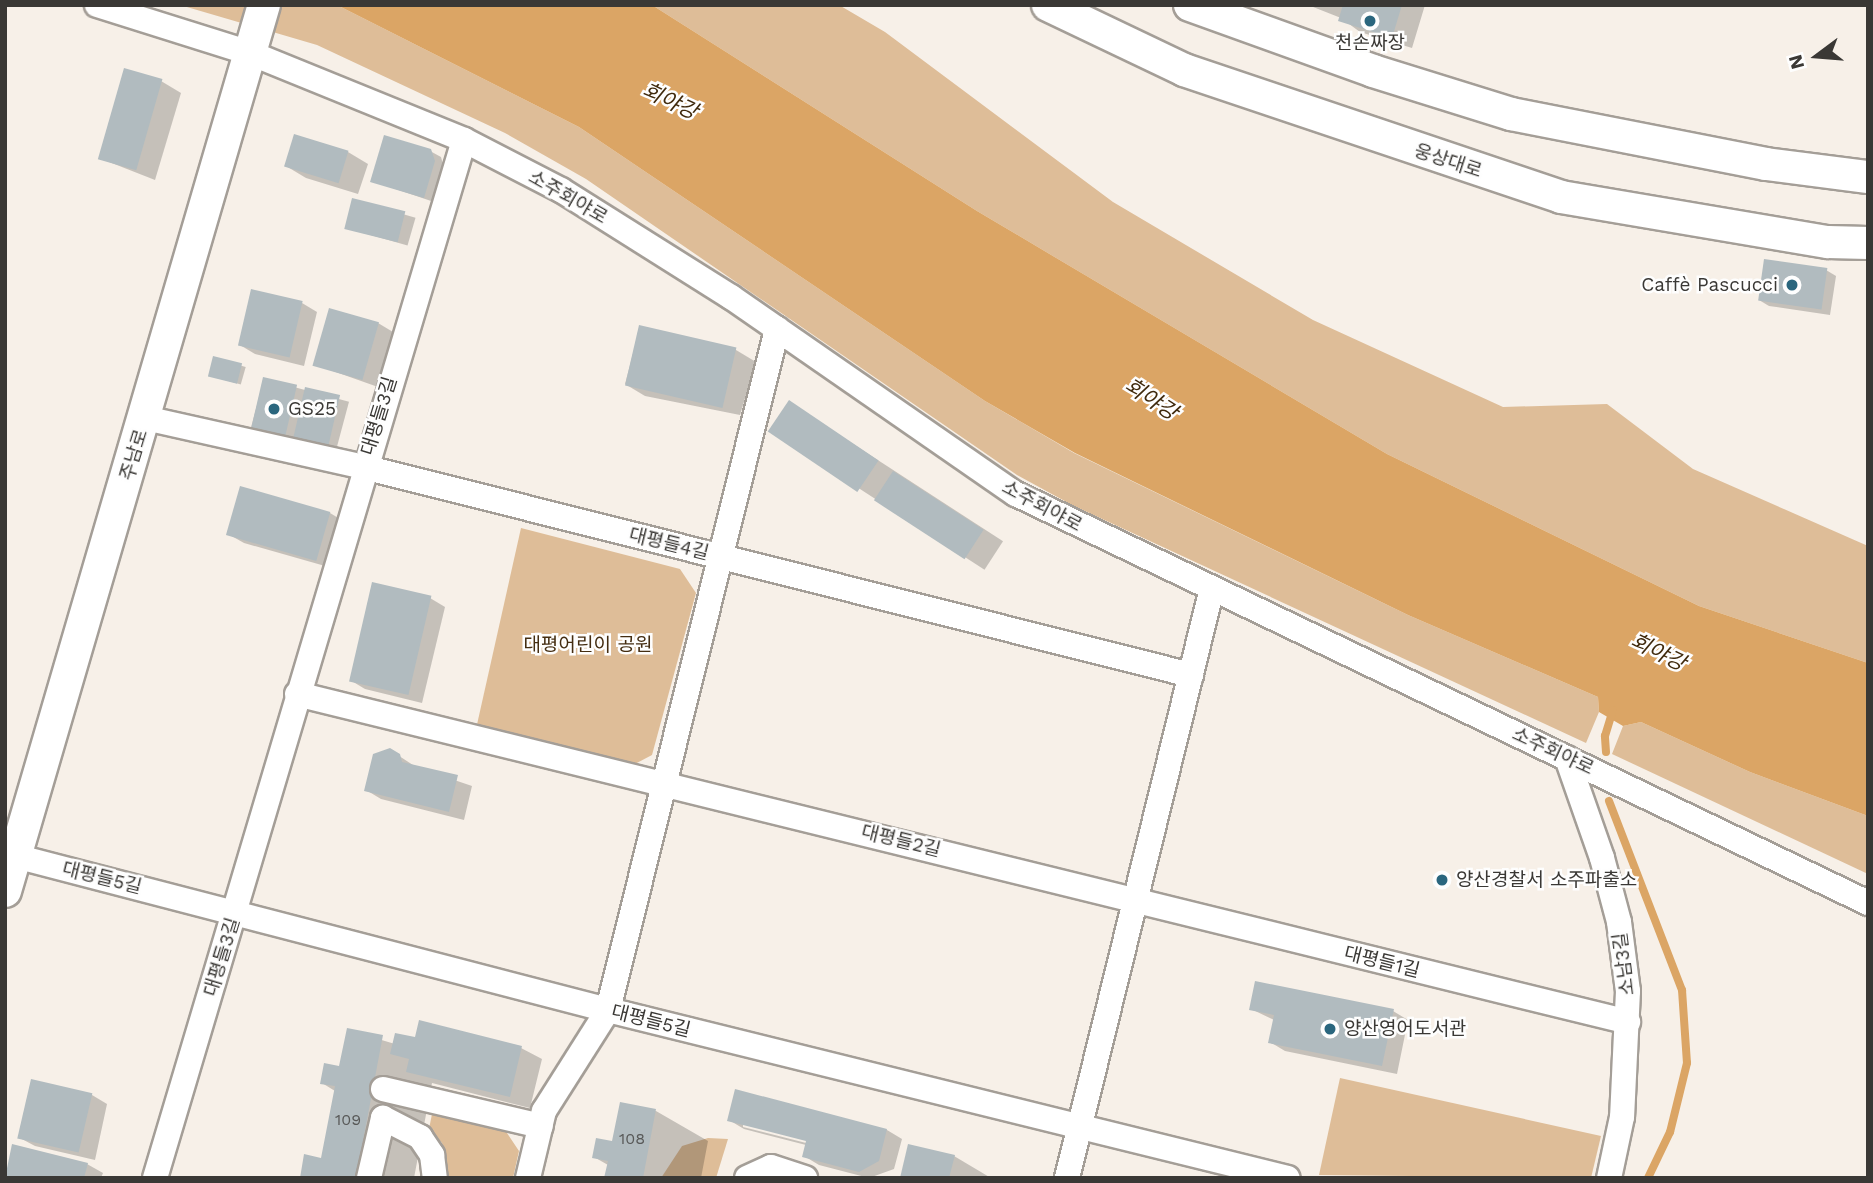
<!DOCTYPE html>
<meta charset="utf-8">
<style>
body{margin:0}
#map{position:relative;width:1873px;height:1183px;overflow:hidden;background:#f7f0e8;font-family:"Work Sans","Noto Sans KR",sans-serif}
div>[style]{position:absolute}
.green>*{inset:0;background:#debd98}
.water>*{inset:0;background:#dba565}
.shadow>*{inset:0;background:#0003;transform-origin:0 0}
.stream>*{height:8px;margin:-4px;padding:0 4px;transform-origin:4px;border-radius:4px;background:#dba565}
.building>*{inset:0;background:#b1bbbf;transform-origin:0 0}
.roads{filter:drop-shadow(2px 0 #a49e97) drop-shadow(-2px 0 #a49e97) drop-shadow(0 2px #a49e97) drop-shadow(0 -2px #a49e97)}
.minor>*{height:24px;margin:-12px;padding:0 12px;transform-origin:12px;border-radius:12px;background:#fff}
.major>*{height:32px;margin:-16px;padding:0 16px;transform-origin:16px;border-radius:16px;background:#fff}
.dots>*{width:19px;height:19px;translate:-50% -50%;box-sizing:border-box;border:4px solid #fefefe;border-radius:50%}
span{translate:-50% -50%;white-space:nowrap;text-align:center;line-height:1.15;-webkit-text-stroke:5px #fefefe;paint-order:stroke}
.number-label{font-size:16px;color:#585958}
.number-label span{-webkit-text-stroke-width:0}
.poi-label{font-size:19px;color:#3a3835}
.right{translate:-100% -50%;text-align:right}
.left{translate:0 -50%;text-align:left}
.street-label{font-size:19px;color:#3a3835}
.park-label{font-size:19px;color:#442d11}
.water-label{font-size:21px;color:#402a0d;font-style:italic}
.frame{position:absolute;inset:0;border:7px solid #3a3835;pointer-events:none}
.north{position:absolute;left:1782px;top:21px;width:70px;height:70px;-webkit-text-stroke:5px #fefefe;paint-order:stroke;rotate:254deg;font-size:19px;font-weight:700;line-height:28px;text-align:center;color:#3a3835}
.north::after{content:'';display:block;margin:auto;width:24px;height:32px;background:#3a3835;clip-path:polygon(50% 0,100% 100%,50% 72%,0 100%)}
</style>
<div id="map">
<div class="green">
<i style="clip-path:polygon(180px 5px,337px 5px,579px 127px,985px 401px,1074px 453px,1408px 615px,1598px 697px,1599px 712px,1586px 743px,1072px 505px,1017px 475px,586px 179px,505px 133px,317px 45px)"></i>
<i style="clip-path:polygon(652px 5px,839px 5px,885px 32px,1113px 202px,1313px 320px,1503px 407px,1607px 404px,1693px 469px,1868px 546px,1868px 663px,1699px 606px,1387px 454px,977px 211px)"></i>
<i style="clip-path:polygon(521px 528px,680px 569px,696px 593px,652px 755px,633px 765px,476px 729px)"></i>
<i style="clip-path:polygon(1641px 722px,1750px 772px,1868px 816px,1868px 874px,1612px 754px,1623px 726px)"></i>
<i style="clip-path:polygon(1340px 1078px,1601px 1136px,1591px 1178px,1319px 1175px)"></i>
<i style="clip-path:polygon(432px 1114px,505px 1130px,519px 1151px,513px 1178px,449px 1178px,442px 1143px,429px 1129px)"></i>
<i style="clip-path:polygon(708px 1138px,728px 1139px,716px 1178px,661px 1178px,682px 1146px)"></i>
</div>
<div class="water">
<i style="clip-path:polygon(337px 5px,652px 5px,977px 211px,1387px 454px,1699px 606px,1868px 663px,1868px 816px,1750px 772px,1641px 722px,1623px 726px,1599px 712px,1598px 697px,1408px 615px,1075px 453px,985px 401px,579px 127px)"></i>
</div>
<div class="shadow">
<i style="clip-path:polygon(1308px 5px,1425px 5px,1412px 48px,1360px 32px,1341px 18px)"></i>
<i style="clip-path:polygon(161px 81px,181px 93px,155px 180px,99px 158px)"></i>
<i style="clip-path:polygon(430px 151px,441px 157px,444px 168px,434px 202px,372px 181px)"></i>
<i style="clip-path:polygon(348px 152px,368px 164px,358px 194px,306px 178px,286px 166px)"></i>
<i style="left:354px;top:200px;width:64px;height:29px;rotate:16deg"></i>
<i style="clip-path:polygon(1826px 270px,1836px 276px,1830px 315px,1769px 306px,1759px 300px)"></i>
<i style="clip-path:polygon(302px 303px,317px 312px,304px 366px,255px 354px,240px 345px)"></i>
<i style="clip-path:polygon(378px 323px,393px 332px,378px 387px,316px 365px)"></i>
<i style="clip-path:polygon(640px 327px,736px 350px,756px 362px,740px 415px,645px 396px,625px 384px)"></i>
<i style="left:214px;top:358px;width:33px;height:18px;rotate:16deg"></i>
<i style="left:264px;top:379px;width:88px;height:55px;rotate:15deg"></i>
<i style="left:790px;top:403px;width:254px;height:34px;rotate:33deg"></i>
<i style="clip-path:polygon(330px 513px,345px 522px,332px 568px,244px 543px,228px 534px)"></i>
<i style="clip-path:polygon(430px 598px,445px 607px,422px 703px,365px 689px,350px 680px)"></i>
<i style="clip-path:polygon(390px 750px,416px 767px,472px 786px,464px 820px,381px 799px,366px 790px)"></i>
<i style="clip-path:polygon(1251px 1009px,1393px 1011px,1408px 1020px,1397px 1074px,1285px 1051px,1270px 1042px,1274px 1020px)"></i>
<i style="clip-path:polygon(348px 1030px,395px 1044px,416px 1039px,521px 1048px,542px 1059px,530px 1108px,432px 1083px,414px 1178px,301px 1178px,322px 1160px,335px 1091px,322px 1083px,341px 1068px)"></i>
<i style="clip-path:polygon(32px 1081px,92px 1095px,107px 1104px,95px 1160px,35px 1146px,20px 1138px)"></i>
<i style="clip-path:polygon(evenodd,737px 1091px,887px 1130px,902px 1139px,894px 1169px,869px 1178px,819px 1165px,804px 1156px,806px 1145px,744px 1129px,729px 1120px,737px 1091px,743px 1123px,814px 1142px,814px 1145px,743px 1127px,743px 1123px)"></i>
<i style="clip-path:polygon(621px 1104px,656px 1111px,708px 1141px,701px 1178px,606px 1178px,608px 1165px,594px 1157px,614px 1143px)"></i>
<i style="clip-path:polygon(954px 1156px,991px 1178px,902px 1178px)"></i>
<i style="clip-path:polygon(87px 1164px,103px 1173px,101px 1178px,6px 1178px)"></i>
</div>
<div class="stream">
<i style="left:1606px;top:752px;width:16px;rotate:-94deg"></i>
<i style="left:1605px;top:736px;width:27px;rotate:-73deg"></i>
<i style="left:1609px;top:801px;width:203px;rotate:68.9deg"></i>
<i style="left:1682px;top:990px;width:73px;rotate:86.1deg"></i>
<i style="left:1687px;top:1063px;width:71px;rotate:103.8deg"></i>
<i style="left:1670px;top:1132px;width:51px;rotate:115.6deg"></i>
</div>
<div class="building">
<i style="clip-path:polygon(1343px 5px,1402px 5px,1392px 38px,1338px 21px)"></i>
<i style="left:124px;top:68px;width:40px;height:95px;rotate:16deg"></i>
<i style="left:294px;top:134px;width:57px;height:34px;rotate:17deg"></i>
<i style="clip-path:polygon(384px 135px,431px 149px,435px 161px,424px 198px,370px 182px)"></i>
<i style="left:352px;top:198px;width:55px;height:32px;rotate:14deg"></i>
<i style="left:1764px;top:259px;width:64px;height:42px;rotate:8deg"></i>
<i style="left:251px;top:289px;width:53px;height:58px;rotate:13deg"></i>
<i style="left:329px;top:308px;width:52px;height:60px;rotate:16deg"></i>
<i style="left:639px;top:325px;width:100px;height:62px;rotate:13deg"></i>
<i style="left:213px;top:356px;width:30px;height:21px;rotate:14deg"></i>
<i style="left:263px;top:377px;width:35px;height:57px;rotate:13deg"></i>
<i style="left:305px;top:387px;width:36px;height:57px;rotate:13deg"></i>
<i style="left:789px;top:400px;width:108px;height:38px;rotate:34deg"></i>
<i style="left:893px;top:471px;width:108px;height:35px;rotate:33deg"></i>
<i style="left:240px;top:486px;width:94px;height:51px;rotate:16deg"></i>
<i style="left:372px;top:582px;width:61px;height:102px;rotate:13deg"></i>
<i style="clip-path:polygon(390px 748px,400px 754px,402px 762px,458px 775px,449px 812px,364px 791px,373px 754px)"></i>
<i style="clip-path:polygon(1255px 981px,1394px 1009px,1382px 1066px,1268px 1043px,1274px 1015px,1249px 1010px)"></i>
<i style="clip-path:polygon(419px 1020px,522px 1046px,510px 1097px,406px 1072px,409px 1059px,390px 1054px,395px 1033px,415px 1037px)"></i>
<i style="clip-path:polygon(347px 1028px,383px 1035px,356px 1178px,300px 1178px,304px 1154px,321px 1158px,335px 1086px,320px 1084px,324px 1063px,339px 1066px)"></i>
<i style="left:31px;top:1079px;width:63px;height:61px;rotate:13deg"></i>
<i style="clip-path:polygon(735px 1089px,887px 1129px,879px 1161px,859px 1172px,802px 1157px,806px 1141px,727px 1121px)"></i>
<i style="clip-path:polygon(620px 1102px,656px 1109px,643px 1178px,604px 1178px,608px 1161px,592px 1158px,596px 1138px,612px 1141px)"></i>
<i style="clip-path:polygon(12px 1144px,88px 1163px,84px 1178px,5px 1178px)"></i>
<i style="clip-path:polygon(908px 1144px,955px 1155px,949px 1178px,900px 1178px)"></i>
</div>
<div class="roads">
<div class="minor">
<i style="left:97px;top:5px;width:160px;rotate:17.4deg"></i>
<i style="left:250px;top:53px;width:231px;rotate:22.1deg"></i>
<i style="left:464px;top:140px;width:109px;rotate:27.3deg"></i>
<i style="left:561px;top:190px;width:201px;rotate:32.2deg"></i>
<i style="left:731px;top:297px;width:346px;rotate:34.7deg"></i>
<i style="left:1016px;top:494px;width:945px;rotate:25.64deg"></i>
<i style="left:145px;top:418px;width:224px;rotate:12.6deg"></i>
<i style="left:364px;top:467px;width:853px;rotate:14.12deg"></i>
<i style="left:297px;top:694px;width:1371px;rotate:13.84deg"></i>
<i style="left:1567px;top:758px;width:106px;rotate:70.7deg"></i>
<i style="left:1602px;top:858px;width:66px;rotate:75.1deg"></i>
<i style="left:1619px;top:922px;width:70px;rotate:82.6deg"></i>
<i style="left:1628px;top:991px;width:126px;rotate:92.7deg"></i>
<i style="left:1622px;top:1117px;width:62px;rotate:102deg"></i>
<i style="left:15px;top:856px;width:613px;rotate:14.56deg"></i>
<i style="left:608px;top:1010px;width:700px;rotate:13.88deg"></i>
<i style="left:383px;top:1089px;width:162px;rotate:13.2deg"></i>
<i style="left:155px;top:1178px;width:1083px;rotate:-73.42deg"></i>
<i style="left:369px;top:1178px;width:62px;rotate:-76.9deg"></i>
<i style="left:383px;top:1118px;width:42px;rotate:27.2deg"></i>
<i style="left:420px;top:1137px;width:22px;rotate:56deg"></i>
<i style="left:432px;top:1155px;width:23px;rotate:83deg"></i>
<i style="left:528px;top:1178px;width:69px;rotate:-76.6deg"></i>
<i style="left:544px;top:1111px;width:120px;rotate:-57.6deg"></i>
<i style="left:608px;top:1010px;width:702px;rotate:-76.06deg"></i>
<i style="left:747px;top:1178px;width:26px;rotate:-25deg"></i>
<i style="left:771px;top:1167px;width:36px;rotate:18deg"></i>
<i style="left:1067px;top:1178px;width:603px;rotate:-76.19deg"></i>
</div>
<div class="major">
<i style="left:1048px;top:5px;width:151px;rotate:25.5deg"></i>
<i style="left:1184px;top:70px;width:398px;rotate:18.6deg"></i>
<i style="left:1561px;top:197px;width:271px;rotate:9.6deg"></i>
<i style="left:1828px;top:242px;width:40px;rotate:1.4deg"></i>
<i style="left:1190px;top:5px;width:195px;rotate:19.8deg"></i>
<i style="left:1373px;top:71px;width:145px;rotate:17.3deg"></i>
<i style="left:1511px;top:114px;width:260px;rotate:11.1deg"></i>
<i style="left:1766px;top:164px;width:103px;rotate:7.3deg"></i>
<i style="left:5px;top:891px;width:923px;rotate:-73.71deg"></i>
</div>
</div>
<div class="dots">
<i style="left:1370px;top:21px;background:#2a667e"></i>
<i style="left:1792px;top:285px;background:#2a667e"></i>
<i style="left:274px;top:409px;background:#2a667e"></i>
<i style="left:1442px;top:880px;background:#2a667e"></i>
<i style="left:1330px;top:1029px;background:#2a667e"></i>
</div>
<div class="number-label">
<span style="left:348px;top:1120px">109</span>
<span style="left:632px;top:1139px">108</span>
</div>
<div class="poi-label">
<span style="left:1370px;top:43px">천손짜장</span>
<span class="right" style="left:1778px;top:285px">Caffè Pascucci</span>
<span class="left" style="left:288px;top:409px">GS25</span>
<span class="left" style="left:1456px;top:880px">양산경찰서 소주파출소</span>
<span class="left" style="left:1344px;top:1029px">양산영어도서관</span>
</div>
<div class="street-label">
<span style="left:1448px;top:161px;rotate:18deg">웅상대로</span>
<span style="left:568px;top:197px;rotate:30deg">소주회야로</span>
<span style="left:379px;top:416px;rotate:-73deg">대평들3길</span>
<span style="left:134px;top:455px;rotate:-73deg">주남로</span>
<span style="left:1042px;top:506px;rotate:28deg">소주회야로</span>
<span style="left:669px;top:544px;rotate:14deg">대평들4길</span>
<span style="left:1553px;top:751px;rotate:25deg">소주회야로</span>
<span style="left:901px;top:841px;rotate:14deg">대평들2길</span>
<span style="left:102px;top:878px;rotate:14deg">대평들5길</span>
<span style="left:222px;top:957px;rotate:-73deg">대평들3길</span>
<span style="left:1382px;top:962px;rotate:14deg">대평들1길</span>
<span style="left:1624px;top:964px;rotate:-97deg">소남3길</span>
<span style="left:651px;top:1021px;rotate:14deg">대평들5길</span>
</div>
<div class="park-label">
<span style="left:588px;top:645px">대평어린이 공원</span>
</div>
<div class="water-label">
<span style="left:670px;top:101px;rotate:25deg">회야강</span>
<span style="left:1151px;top:399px;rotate:33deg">회야강</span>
<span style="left:1658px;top:652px;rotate:26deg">회야강</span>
</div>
<div class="frame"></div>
<div class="north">N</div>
</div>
